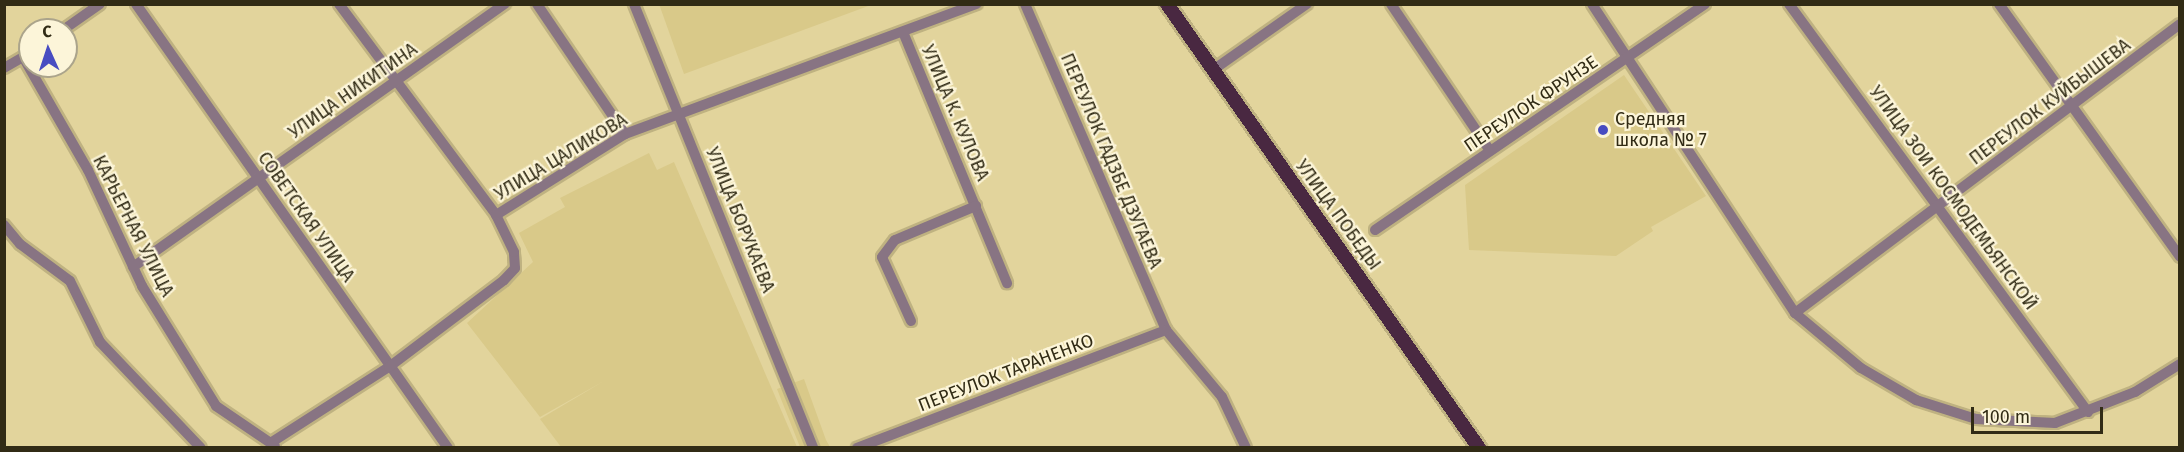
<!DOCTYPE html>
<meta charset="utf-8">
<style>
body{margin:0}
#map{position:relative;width:2184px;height:452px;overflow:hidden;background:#e2d49c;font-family:"Fira Sans",sans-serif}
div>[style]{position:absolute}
.built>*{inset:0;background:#d9c989}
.roads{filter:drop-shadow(2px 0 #bfb281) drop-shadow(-2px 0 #bfb281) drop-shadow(0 2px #bfb281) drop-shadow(0 -2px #bfb281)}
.minor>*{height:10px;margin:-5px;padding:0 5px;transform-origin:5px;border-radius:5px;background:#887483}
.major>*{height:14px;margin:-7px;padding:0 7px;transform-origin:7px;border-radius:7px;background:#492841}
.dots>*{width:16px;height:16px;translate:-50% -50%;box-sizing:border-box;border:3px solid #fcf5d9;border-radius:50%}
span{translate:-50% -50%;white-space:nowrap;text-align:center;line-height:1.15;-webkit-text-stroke:4.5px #fcf5d9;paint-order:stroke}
.street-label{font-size:18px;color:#312b15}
.poi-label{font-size:18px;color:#312b15}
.left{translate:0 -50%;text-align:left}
.frame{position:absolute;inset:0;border:6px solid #312b15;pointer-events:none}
.north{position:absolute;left:18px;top:18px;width:60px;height:60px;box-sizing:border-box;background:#fcf5d9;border:2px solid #aba48b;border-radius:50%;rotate:357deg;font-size:16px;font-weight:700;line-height:24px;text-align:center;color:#312b15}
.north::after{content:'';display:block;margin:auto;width:21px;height:27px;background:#484cc1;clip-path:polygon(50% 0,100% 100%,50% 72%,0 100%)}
.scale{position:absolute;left:1971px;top:407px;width:132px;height:27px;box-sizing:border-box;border:3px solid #312b15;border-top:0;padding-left:8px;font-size:18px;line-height:21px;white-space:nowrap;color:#312b15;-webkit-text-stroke:4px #fcf5d9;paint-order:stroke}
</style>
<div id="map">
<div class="built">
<i style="clip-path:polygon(659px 4px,871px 4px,871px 5px,684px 74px)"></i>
<i style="clip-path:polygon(1624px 75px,1706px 196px,1651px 227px,1653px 231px,1616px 256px,1469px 250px,1465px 185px)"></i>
<i style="clip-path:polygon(649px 153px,657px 170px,674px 162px,797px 447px,561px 447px,540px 419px,604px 381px,540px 417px,467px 323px,533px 262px,519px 233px,565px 207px,560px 198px)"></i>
<i style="clip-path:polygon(804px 379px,826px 440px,830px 447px,800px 447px,777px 389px)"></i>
</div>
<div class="roads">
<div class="minor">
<i style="left:136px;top:4px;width:543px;rotate:54.9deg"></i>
<i style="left:339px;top:4px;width:263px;rotate:53.3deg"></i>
<i style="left:537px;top:4px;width:157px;rotate:55.9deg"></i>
<i style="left:634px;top:4px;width:479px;rotate:68deg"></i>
<i style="left:1025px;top:4px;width:355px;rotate:66.6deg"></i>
<i style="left:1166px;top:330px;width:87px;rotate:50.1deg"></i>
<i style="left:1222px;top:397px;width:56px;rotate:64.8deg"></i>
<i style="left:1391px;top:4px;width:177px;rotate:56deg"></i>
<i style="left:1592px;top:4px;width:370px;rotate:56.7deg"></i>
<i style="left:1795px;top:313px;width:86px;rotate:39.8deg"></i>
<i style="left:1861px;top:368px;width:64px;rotate:30.2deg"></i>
<i style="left:1916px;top:400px;width:63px;rotate:17.6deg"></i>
<i style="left:1976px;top:419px;width:79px;rotate:2.9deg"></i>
<i style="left:2055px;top:423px;width:86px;rotate:-21.2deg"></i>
<i style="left:2135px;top:392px;width:53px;rotate:-31.9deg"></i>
<i style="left:1789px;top:4px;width:506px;rotate:53.76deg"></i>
<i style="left:1999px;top:4px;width:311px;rotate:54.4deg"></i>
<i style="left:63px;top:30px;width:45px;rotate:-35.1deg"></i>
<i style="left:903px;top:32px;width:272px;rotate:67.5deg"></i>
<i style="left:23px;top:57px;width:130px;rotate:60.1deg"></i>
<i style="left:88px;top:170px;width:128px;rotate:65deg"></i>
<i style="left:142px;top:286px;width:141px;rotate:58.3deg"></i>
<i style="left:216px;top:406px;width:71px;rotate:34.1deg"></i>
<i style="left:4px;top:68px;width:30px;rotate:-30deg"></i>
<i style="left:1213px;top:70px;width:115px;rotate:-35.1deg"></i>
<i style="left:4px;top:225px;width:25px;rotate:50deg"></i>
<i style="left:20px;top:244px;width:62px;rotate:36.5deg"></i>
<i style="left:70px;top:281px;width:68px;rotate:63.8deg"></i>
<i style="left:100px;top:342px;width:146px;rotate:46.4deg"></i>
<i style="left:1375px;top:230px;width:400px;rotate:-34.4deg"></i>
<i style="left:133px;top:267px;width:456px;rotate:-35.3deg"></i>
<i style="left:1795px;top:313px;width:481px;rotate:-36.9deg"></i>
<i style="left:911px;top:321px;width:70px;rotate:-114.4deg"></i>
<i style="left:882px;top:257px;width:21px;rotate:-53deg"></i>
<i style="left:895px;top:240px;width:88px;rotate:-22.8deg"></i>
<i style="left:272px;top:442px;width:139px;rotate:-32.7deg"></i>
<i style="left:389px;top:367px;width:144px;rotate:-37.1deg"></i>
<i style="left:504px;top:280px;width:16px;rotate:-47deg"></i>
<i style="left:515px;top:268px;width:16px;rotate:-94deg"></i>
<i style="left:514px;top:252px;width:41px;rotate:-115.9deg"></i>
<i style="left:496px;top:215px;width:152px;rotate:-32.1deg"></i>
<i style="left:625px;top:134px;width:375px;rotate:-20.3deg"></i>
<i style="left:857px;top:448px;width:331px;rotate:-20.9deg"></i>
</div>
<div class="major">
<i style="left:1167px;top:4px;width:543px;rotate:54.9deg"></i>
</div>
</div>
<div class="dots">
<i style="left:1603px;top:130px;background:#484cc1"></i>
</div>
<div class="street-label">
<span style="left:353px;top:91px;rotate:-35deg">УЛИЦА НИКИТИНА</span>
<span style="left:2050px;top:102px;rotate:-37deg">ПЕРЕУЛОК КУЙБЫШЕВА</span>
<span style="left:1531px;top:104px;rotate:-34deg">ПЕРЕУЛОК ФРУНЗЕ</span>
<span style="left:955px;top:113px;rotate:67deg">УЛИЦА К. КУЛОВА</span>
<span style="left:561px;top:157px;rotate:-31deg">УЛИЦА ЦАЛИКОВА</span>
<span style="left:1111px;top:161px;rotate:67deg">ПЕРЕУЛОК ГАДЗБЕ ДЗУГАЕВА</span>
<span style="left:1953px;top:198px;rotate:54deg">УЛИЦА ЗОИ КОСМОДЕМЬЯНСКОЙ</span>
<span style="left:1338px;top:215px;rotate:54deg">УЛИЦА ПОБЕДЫ</span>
<span style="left:306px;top:217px;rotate:55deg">СОВЕТСКАЯ УЛИЦА</span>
<span style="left:740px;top:220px;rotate:68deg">УЛИЦА БОРУКАЕВА</span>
<span style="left:133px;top:226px;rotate:63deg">КАРЬЕРНАЯ УЛИЦА</span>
<span style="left:1006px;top:373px;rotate:-21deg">ПЕРЕУЛОК ТАРАНЕНКО</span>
</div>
<div class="poi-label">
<span class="left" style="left:1615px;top:130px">Средняя<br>школа № 7</span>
</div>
<div class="frame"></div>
<div class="north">С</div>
<div class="scale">100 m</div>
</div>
